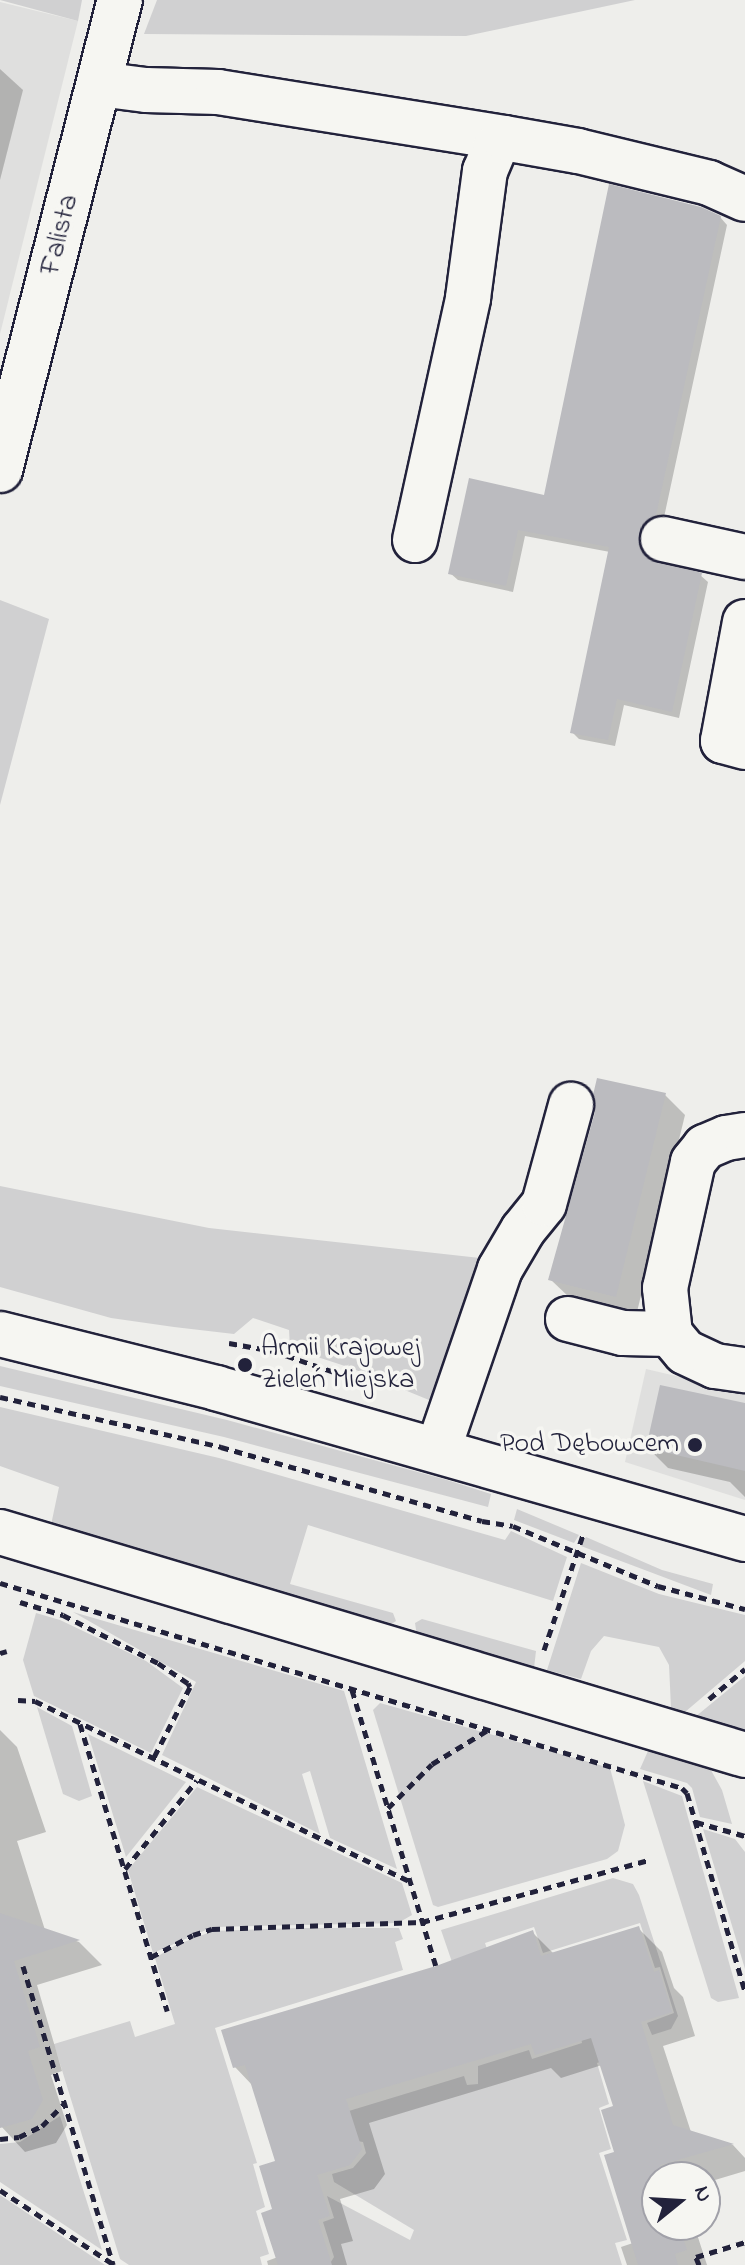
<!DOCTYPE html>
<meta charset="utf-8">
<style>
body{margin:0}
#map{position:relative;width:745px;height:2265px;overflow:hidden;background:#eeeeeb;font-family:"Indie Flower",sans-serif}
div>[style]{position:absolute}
.built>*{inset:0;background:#dfdfde}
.green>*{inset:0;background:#d0d0d1}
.shadow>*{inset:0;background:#0003}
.building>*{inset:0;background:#bbbbbf}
.path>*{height:5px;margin-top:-2.5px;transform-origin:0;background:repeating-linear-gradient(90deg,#22223b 0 8px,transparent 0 14px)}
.roads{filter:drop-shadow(2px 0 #22223b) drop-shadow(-2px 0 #22223b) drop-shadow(0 2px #22223b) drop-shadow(0 -2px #22223b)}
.minor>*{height:44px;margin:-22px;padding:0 22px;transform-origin:22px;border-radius:22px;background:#f6f6f2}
.dots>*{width:22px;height:22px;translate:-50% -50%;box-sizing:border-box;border:4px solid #f6f6f2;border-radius:50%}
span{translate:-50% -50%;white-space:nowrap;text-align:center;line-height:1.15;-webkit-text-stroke:7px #f6f6f2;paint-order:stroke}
.street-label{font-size:28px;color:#22223b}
.poi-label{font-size:28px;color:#22223b}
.left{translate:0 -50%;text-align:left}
.right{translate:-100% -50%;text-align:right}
.north{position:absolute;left:641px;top:2161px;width:80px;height:80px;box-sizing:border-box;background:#f6f6f2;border:2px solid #a1a1a9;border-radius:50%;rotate:72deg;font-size:22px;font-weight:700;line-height:32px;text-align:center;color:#22223b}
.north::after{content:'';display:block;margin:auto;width:28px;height:36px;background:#22223b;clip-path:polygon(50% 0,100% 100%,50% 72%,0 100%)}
</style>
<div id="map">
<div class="built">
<i style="clip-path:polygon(0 2px,78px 21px,0 334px)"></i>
<i style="clip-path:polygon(646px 1369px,745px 1392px,745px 1500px,625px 1462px)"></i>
</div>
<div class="green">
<i style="clip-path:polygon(0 0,82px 0,78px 21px)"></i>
<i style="clip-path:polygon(157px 0,635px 0,466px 36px,144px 34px)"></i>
<i style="clip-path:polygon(0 600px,49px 619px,0 805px)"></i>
<i style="clip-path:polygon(0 1186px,209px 1228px,489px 1259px,438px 1397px,429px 1400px,351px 1368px,290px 1348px,289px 1330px,253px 1318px,234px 1334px,174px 1327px,111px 1318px,0 1287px)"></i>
<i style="clip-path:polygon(0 1366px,227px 1420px,447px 1480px,491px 1494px,488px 1507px,224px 1437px,0 1386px)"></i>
<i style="clip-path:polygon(0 1407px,219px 1458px,505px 1540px,511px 1531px,567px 1557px,553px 1601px,308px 1525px,290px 1584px,393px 1613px,396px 1621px,390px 1625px,51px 1525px,59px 1487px,0 1466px)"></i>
<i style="clip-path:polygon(517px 1509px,579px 1535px,574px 1543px,514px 1520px)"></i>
<i style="clip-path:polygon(586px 1537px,662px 1570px,713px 1584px,711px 1595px,581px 1546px)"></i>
<i style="clip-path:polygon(581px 1563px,659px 1594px,745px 1615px,745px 1661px,685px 1712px,671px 1708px,669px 1665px,659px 1647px,604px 1636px,591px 1651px,581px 1679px,547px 1670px)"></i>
<i style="clip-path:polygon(73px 1612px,344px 1691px,397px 1869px,330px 1838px,310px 1771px,302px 1774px,320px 1834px,162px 1755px,196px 1682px)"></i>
<i style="clip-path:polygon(36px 1613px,60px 1620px,146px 1661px,183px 1688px,151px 1753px,34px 1696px,23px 1660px)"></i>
<i style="clip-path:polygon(422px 1619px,536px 1651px,534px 1668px,417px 1636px,415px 1623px)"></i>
<i style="clip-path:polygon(745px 1676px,745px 1730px,695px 1717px)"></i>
<i style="clip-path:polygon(380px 1703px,610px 1768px,625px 1825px,618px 1851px,607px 1859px,438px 1907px,433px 1905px,373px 1710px)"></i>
<i style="clip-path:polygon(37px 1707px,72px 1726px,92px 1796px,79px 1801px,63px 1794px)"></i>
<i style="clip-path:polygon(88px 1734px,186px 1782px,126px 1857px)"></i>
<i style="clip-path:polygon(659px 1745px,707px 1763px,722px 1790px,732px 1824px,700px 1817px,692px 1788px,687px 1783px,640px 1769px,648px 1751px)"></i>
<i style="clip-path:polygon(643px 1781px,682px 1796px,739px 1998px,718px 2002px,711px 1998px)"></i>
<i style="clip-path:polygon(197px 1787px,402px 1883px,412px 1915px,398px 1923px,213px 1927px,153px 1953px,128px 1870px)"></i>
<i style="clip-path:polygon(703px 1829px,735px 1839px,745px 1852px,745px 1969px)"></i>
<i style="clip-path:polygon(613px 1878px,633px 1884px,639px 1895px,678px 2016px,671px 2029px,652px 2035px,647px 2023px,674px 2013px,660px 1967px,655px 1968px,640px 1923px,543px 1953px,534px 1927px,485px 1943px,489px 1955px,453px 1965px,441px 1930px)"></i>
<i style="clip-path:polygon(300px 1928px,399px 1928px,403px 1939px,395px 1942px,403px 1970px,215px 2028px,257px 2163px,253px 2164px,265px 2207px,256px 2211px,269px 2254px,260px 2257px,262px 2265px,129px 2265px,120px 2259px,54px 2044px,130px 2021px,135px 2037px,175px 2024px,155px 1958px,176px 1945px,213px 1931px)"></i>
<i style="clip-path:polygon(600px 2026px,610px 2058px,597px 2063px,609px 2104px,599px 2108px,611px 2149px,599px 2153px,627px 2240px,615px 2243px,622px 2265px,329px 2265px,334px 2257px,323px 2222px,334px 2218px,327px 2196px,410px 2240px,414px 2230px,334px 2182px,332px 2174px,353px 2168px,366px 2153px,363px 2142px,345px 2139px,339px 2114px,464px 2076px,467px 2085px,478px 2084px,478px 2066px,529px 2050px,532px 2059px,582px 2043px,580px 2033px)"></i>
<i style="clip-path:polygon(60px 2116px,102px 2250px,0 2182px,0 2144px,20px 2142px)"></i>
<i style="clip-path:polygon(0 2195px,105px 2265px,0 2265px)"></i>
</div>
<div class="shadow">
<i style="clip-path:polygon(0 69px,23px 90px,0 180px)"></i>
<i style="clip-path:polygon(720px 217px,727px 225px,663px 522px,645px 542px,649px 561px,700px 575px,708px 582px,679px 718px,624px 705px,615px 746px,579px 739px,572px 732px,610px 552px,525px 536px,513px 592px,458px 580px,450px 573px,546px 497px)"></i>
<i style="clip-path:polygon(665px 1095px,685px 1115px,636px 1316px,571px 1299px,550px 1279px)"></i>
<i style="clip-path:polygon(745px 1405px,745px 1497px,730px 1482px,668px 1468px,648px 1448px)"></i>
<i style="clip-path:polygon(0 1730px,17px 1747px,46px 1832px,17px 1841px,45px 1930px,79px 1942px,102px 1965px,37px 1985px,62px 2071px,51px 2075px,67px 2125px,56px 2143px,25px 2152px,0 2125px)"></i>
<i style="clip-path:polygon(638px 1928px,662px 1952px,674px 1988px,683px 1997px,695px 2036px,663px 2046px,691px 2132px,733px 2145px,745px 2158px,745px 2171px,705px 2183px,705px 2177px,657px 2177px,657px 2225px,694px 2225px,707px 2265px,627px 2265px,621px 2247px,633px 2243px,617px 2153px,615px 2108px,602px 2065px,561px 2078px,551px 2068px,369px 2123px,385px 2174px,374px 2189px,340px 2199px,353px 2241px,341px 2244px,347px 2265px,268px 2265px,267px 2261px,278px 2257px,274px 2211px,278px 2163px,253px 2086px,235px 2067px,437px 1968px,532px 1932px,554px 1954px)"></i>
</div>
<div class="building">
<i style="clip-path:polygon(609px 184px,701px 207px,721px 216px,656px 515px,645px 522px,639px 534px,640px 547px,647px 558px,702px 573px,672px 712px,617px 699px,608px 740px,570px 733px,609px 547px,518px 530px,506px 586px,448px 574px,469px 478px,544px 495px)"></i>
<i style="clip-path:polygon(597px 1078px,666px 1093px,616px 1297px,548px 1280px,595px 1112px,593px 1095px)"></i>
<i style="clip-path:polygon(660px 1385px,745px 1403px,745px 1471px,646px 1448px)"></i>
<i style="clip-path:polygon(0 1913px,80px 1940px,14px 1961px,40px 2047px,28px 2051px,43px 2100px,32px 2119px,0 2128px)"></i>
<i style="clip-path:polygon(639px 1926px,654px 1972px,659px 1970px,672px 2012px,641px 2022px,673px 2125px,734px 2144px,660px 2165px,664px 2177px,657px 2177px,657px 2225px,679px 2225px,687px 2250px,675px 2254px,678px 2265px,638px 2265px,604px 2155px,614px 2152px,601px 2110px,613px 2106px,591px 2038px,535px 2055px,531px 2044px,346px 2099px,362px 2149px,350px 2165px,317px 2175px,330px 2216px,318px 2220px,332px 2265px,278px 2265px,261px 2213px,272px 2209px,259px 2166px,275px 2161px,245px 2065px,233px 2068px,221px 2030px,436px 1966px,533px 1930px,541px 1956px)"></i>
</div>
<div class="path">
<i style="left:229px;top:1343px;width:45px;rotate:10.3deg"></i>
<i style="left:273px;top:1351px;width:89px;rotate:19deg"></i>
<i style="left:0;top:1397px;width:227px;rotate:12.7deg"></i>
<i style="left:221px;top:1447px;width:271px;rotate:15.8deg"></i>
<i style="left:482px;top:1521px;width:31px;rotate:9deg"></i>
<i style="left:513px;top:1526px;width:157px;rotate:22.5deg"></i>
<i style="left:658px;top:1586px;width:90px;rotate:14.8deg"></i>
<i style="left:0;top:1583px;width:712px;rotate:16.73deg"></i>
<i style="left:682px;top:1788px;width:7px;rotate:45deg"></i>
<i style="left:687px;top:1793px;width:206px;rotate:73.7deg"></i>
<i style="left:20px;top:1602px;width:45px;rotate:16.8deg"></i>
<i style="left:63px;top:1615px;width:106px;rotate:26.8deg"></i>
<i style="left:158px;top:1663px;width:36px;rotate:34deg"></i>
<i style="left:188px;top:1683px;width:4px;rotate:63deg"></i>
<i style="left:190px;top:1687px;width:81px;rotate:117.2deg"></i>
<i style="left:544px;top:1650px;width:121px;rotate:-71.3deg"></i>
<i style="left:0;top:1653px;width:7px;rotate:-16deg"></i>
<i style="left:352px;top:1690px;width:288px;rotate:73.1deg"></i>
<i style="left:709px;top:1699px;width:47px;rotate:-39.8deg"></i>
<i style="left:18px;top:1700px;width:17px;rotate:3deg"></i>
<i style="left:35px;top:1701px;width:417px;rotate:25.7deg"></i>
<i style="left:80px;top:1724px;width:300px;rotate:73.1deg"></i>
<i style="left:388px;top:1808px;width:62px;rotate:-45deg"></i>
<i style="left:432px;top:1764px;width:66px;rotate:-31.3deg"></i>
<i style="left:696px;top:1822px;width:51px;rotate:15.9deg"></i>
<i style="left:125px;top:1869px;width:114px;rotate:-51deg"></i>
<i style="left:151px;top:1957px;width:47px;rotate:-27.6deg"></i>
<i style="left:193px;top:1935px;width:20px;rotate:-18deg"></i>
<i style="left:212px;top:1929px;width:210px;rotate:-1.9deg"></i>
<i style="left:422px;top:1922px;width:234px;rotate:-15.3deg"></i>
<i style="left:23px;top:1966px;width:312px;rotate:73.2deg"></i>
<i style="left:0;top:2139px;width:19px;rotate:-6deg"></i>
<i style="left:19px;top:2137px;width:25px;rotate:-26deg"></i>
<i style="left:42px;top:2126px;width:31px;rotate:-45deg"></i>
<i style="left:0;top:2190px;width:135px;rotate:33.2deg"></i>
<i style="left:699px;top:2265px;width:9px;rotate:-111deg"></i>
<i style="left:696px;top:2257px;width:51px;rotate:-17deg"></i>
</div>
<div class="roads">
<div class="minor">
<i style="left:99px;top:84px;width:47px;rotate:7.3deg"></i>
<i style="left:146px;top:90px;width:72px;rotate:1.6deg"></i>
<i style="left:218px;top:92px;width:290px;rotate:9.1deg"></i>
<i style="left:0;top:470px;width:485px;rotate:-75.7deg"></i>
<i style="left:663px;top:539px;width:84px;rotate:12.4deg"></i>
<i style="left:415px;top:540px;width:248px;rotate:-77.6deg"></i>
<i style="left:468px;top:298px;width:128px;rotate:-82.4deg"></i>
<i style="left:485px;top:171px;width:25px;rotate:-67deg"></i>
<i style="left:495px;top:148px;width:13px;rotate:-48deg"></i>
<i style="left:504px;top:138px;width:75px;rotate:10deg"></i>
<i style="left:578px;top:151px;width:135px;rotate:13.7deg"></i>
<i style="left:709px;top:183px;width:39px;rotate:24deg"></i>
<i style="left:745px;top:622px;width:121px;rotate:100.5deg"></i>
<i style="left:723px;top:741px;width:23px;rotate:15deg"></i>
<i style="left:745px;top:1135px;width:19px;rotate:171deg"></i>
<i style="left:726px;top:1138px;width:23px;rotate:157deg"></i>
<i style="left:705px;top:1147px;width:19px;rotate:129deg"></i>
<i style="left:693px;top:1162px;width:129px;rotate:102.5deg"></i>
<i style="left:665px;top:1288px;width:46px;rotate:83.8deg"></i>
<i style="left:670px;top:1334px;width:23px;rotate:50deg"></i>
<i style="left:685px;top:1352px;width:33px;rotate:25deg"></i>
<i style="left:715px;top:1366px;width:30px;rotate:8deg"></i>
<i style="left:568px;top:1319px;width:57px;rotate:14.3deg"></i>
<i style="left:623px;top:1333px;width:47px;rotate:1.2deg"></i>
<i style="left:0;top:1334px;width:223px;rotate:14deg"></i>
<i style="left:216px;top:1388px;width:550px;rotate:15.93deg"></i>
<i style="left:438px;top:1450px;width:191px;rotate:-71.1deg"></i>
<i style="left:500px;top:1269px;width:45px;rotate:-59.5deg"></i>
<i style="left:523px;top:1230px;width:33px;rotate:-51deg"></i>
<i style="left:544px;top:1204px;width:103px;rotate:-74.7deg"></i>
<i style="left:0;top:1532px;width:778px;rotate:16.66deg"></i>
</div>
</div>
<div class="dots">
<i style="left:245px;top:1365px;background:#22223b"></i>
<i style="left:695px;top:1445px;background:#22223b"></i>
</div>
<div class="street-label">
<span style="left:61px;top:235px;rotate:-76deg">Falista</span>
</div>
<div class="poi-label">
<span class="left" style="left:261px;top:1365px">Armii Krajowej<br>Zieleń Miejska</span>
<span class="right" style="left:679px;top:1445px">Pod Dębowcem</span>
</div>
<div class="north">N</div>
</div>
